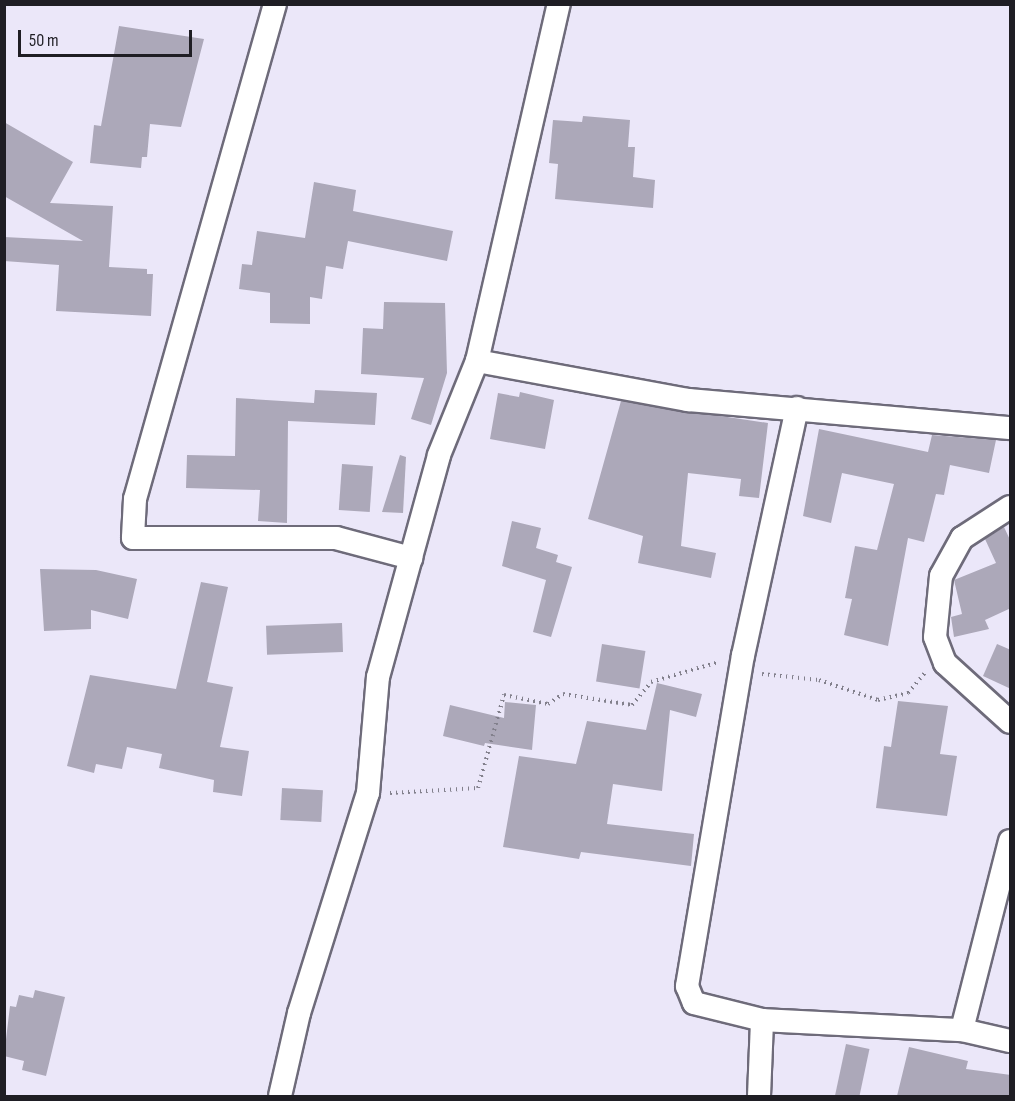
<!DOCTYPE html>
<style>
body{margin:0}
#map{position:relative;width:1015px;height:1101px;overflow:hidden;background:#ebe7f9;font-family:"Sofia Sans Condensed",sans-serif}
div>[style]{position:absolute}
.building>*{inset:0;background:#aca8b9;transform-origin:0 0}
.path>*{height:4px;margin-top:-2px;transform-origin:0;background:repeating-linear-gradient(90deg,#82808c 0 1.5px,transparent 0 6px)}
.roads{filter:drop-shadow(2px 0 #6e6b7a) drop-shadow(-2px 0 #6e6b7a) drop-shadow(0 2px #6e6b7a) drop-shadow(0 -2px #6e6b7a)}
.street>*{height:22px;margin:-11px;padding:0 11px;transform-origin:11px;border-radius:11px;background:#fff}
span{translate:-50% -50%;white-space:nowrap;text-align:center;line-height:1.15;-webkit-text-stroke:6px #ebe7f9;paint-order:stroke}
.frame{position:absolute;inset:0;border:6px solid #1f1e24;pointer-events:none}
.scale{position:absolute;left:18px;top:30px;width:174px;height:27px;box-sizing:border-box;border:3px solid #1f1e24;border-top:0;padding-left:8px;font-size:18px;line-height:21px;white-space:nowrap;color:#1f1e24;-webkit-text-stroke:4px #ebe7f9;paint-order:stroke}
</style>
<div id="map">
<div class="building">
<i style="clip-path:polygon(119px 26px,204px 39px,181px 127px,150px 124px,147px 157px,142px 157px,141px 168px,90px 163px,94px 125px,101px 126px)"></i>
<i style="clip-path:polygon(583px 116px,630px 120px,628px 147px,635px 147px,633px 177px,655px 180px,653px 208px,555px 199px,558px 164px,549px 163px,553px 120px,582px 122px)"></i>
<i style="clip-path:polygon(4px 122px,73px 162px,50px 203px,113px 206px,109px 267px,147px 269px,147px 274px,153px 274px,151px 316px,56px 311px,59px 265px,4px 261px,4px 237px,83px 241px,4px 196px)"></i>
<i style="clip-path:polygon(314px 182px,356px 190px,353px 211px,453px 231px,447px 261px,348px 241px,343px 269px,326px 266px,322px 299px,310px 297px,310px 324px,270px 323px,270px 293px,239px 289px,242px 264px,252px 265px,257px 231px,305px 238px)"></i>
<i style="clip-path:polygon(384px 302px,445px 303px,447px 373px,431px 425px,411px 419px,424px 378px,361px 374px,363px 328px,383px 329px)"></i>
<i style="clip-path:polygon(315px 390px,377px 393px,375px 425px,288px 421px,287px 523px,258px 521px,260px 490px,186px 488px,187px 455px,235px 456px,236px 398px,314px 403px)"></i>
<i style="clip-path:polygon(520px 392px,554px 400px,545px 449px,490px 439px,498px 393px,519px 397px)"></i>
<i style="clip-path:polygon(621px 401px,768px 423px,759px 498px,739px 496px,741px 479px,688px 473px,681px 546px,716px 553px,711px 578px,638px 563px,643px 536px,588px 519px)"></i>
<i style="clip-path:polygon(819px 429px,928px 452px,932px 435px,996px 440px,989px 473px,950px 465px,944px 495px,936px 494px,924px 542px,908px 538px,888px 646px,844px 635px,852px 599px,845px 598px,855px 546px,877px 550px,894px 484px,842px 473px,831px 523px,803px 516px)"></i>
<i style="clip-path:polygon(400px 455px,406px 457px,403px 513px,382px 512px)"></i>
<i style="left:342px;top:464px;width:31px;height:46px;rotate:4deg"></i>
<i style="clip-path:polygon(512px 521px,541px 528px,536px 548px,558px 555px,556px 562px,572px 567px,551px 637px,533px 632px,546px 580px,502px 566px)"></i>
<i style="clip-path:polygon(1004px 527px,1011px 542px,1011px 608px,985px 620px,989px 629px,954px 637px,951px 617px,962px 614px,954px 580px,996px 563px,985px 539px)"></i>
<i style="clip-path:polygon(40px 569px,96px 570px,137px 579px,128px 619px,91px 610px,91px 629px,44px 631px)"></i>
<i style="clip-path:polygon(201px 582px,228px 587px,207px 682px,233px 687px,220px 747px,249px 751px,242px 796px,213px 792px,214px 780px,159px 768px,162px 754px,127px 747px,122px 769px,96px 764px,94px 773px,67px 766px,90px 675px,176px 689px)"></i>
<i style="left:342px;top:623px;width:29px;height:76px;rotate:88deg"></i>
<i style="left:602px;top:644px;width:44px;height:38px;rotate:9deg"></i>
<i style="clip-path:polygon(997px 644px,1011px 650px,1011px 689px,983px 676px)"></i>
<i style="clip-path:polygon(657px 683px,702px 694px,696px 717px,670px 710px,662px 791px,613px 784px,607px 824px,694px 834px,691px 866px,581px 852px,579px 859px,503px 847px,519px 756px,576px 764px,587px 721px,646px 730px)"></i>
<i style="clip-path:polygon(898px 701px,948px 706px,940px 754px,957px 756px,947px 816px,876px 808px,884px 746px,891px 747px)"></i>
<i style="clip-path:polygon(505px 702px,536px 705px,532px 750px,485px 743px,484px 746px,443px 736px,450px 705px,504px 718px)"></i>
<i style="left:282px;top:788px;width:41px;height:32px;rotate:3deg"></i>
<i style="clip-path:polygon(35px 990px,65px 997px,46px 1076px,22px 1070px,24px 1061px,4px 1056px,10px 1006px,16px 1007px,19px 995px,33px 998px)"></i>
<i style="left:846px;top:1044px;width:24px;height:53px;rotate:12deg"></i>
<i style="clip-path:polygon(909px 1047px,968px 1061px,966px 1069px,1011px 1075px,1009px 1096px,897px 1096px)"></i>
</div>
<div class="path">
<i style="left:762px;top:674px;width:57px;rotate:6deg"></i>
<i style="left:819px;top:680px;width:62px;rotate:18.7deg"></i>
<i style="left:878px;top:700px;width:31px;rotate:-13deg"></i>
<i style="left:908px;top:693px;width:26px;rotate:-50deg"></i>
<i style="left:390px;top:793px;width:88px;rotate:-3.3deg"></i>
<i style="left:478px;top:788px;width:97px;rotate:-74.4deg"></i>
<i style="left:504px;top:695px;width:45px;rotate:11.6deg"></i>
<i style="left:548px;top:704px;width:18px;rotate:-34deg"></i>
<i style="left:563px;top:694px;width:70px;rotate:9.1deg"></i>
<i style="left:632px;top:705px;width:30px;rotate:-50deg"></i>
<i style="left:651px;top:682px;width:71px;rotate:-16.4deg"></i>
</div>
<div class="roads">
<div class="street">
<i style="left:275px;top:4px;width:514px;rotate:105.79deg"></i>
<i style="left:135px;top:499px;width:39px;rotate:93deg"></i>
<i style="left:133px;top:538px;width:203px"></i>
<i style="left:336px;top:538px;width:78px;rotate:14.9deg"></i>
<i style="left:477px;top:361px;width:215px;rotate:10.5deg"></i>
<i style="left:688px;top:400px;width:323px;rotate:5deg"></i>
<i style="left:797px;top:408px;width:253px;rotate:102.3deg"></i>
<i style="left:743px;top:655px;width:336px;rotate:99.6deg"></i>
<i style="left:687px;top:986px;width:18px;rotate:68deg"></i>
<i style="left:694px;top:1003px;width:70px;rotate:14deg"></i>
<i style="left:762px;top:1020px;width:200px;rotate:2.9deg"></i>
<i style="left:1010px;top:507px;width:57px;rotate:147.1deg"></i>
<i style="left:962px;top:538px;width:43px;rotate:118.9deg"></i>
<i style="left:941px;top:576px;width:61px;rotate:95.6deg"></i>
<i style="left:935px;top:637px;width:28px;rotate:69deg"></i>
<i style="left:945px;top:663px;width:88px;rotate:42.2deg"></i>
<i style="left:1010px;top:841px;width:195px;rotate:104.3deg"></i>
<i style="left:962px;top:1030px;width:49px;rotate:12.9deg"></i>
<i style="left:280px;top:1096px;width:85px;rotate:-77.1deg"></i>
<i style="left:299px;top:1013px;width:231px;rotate:-72.6deg"></i>
<i style="left:368px;top:793px;width:116px;rotate:-85.1deg"></i>
<i style="left:378px;top:677px;width:230px;rotate:-74.6deg"></i>
<i style="left:439px;top:455px;width:101px;rotate:-68deg"></i>
<i style="left:477px;top:361px;width:366px;rotate:-77.1deg"></i>
<i style="left:759px;top:1096px;width:76px;rotate:-87.7deg"></i>
</div>
</div>
<div class="frame"></div>
<div class="scale">50 m</div>
</div>
